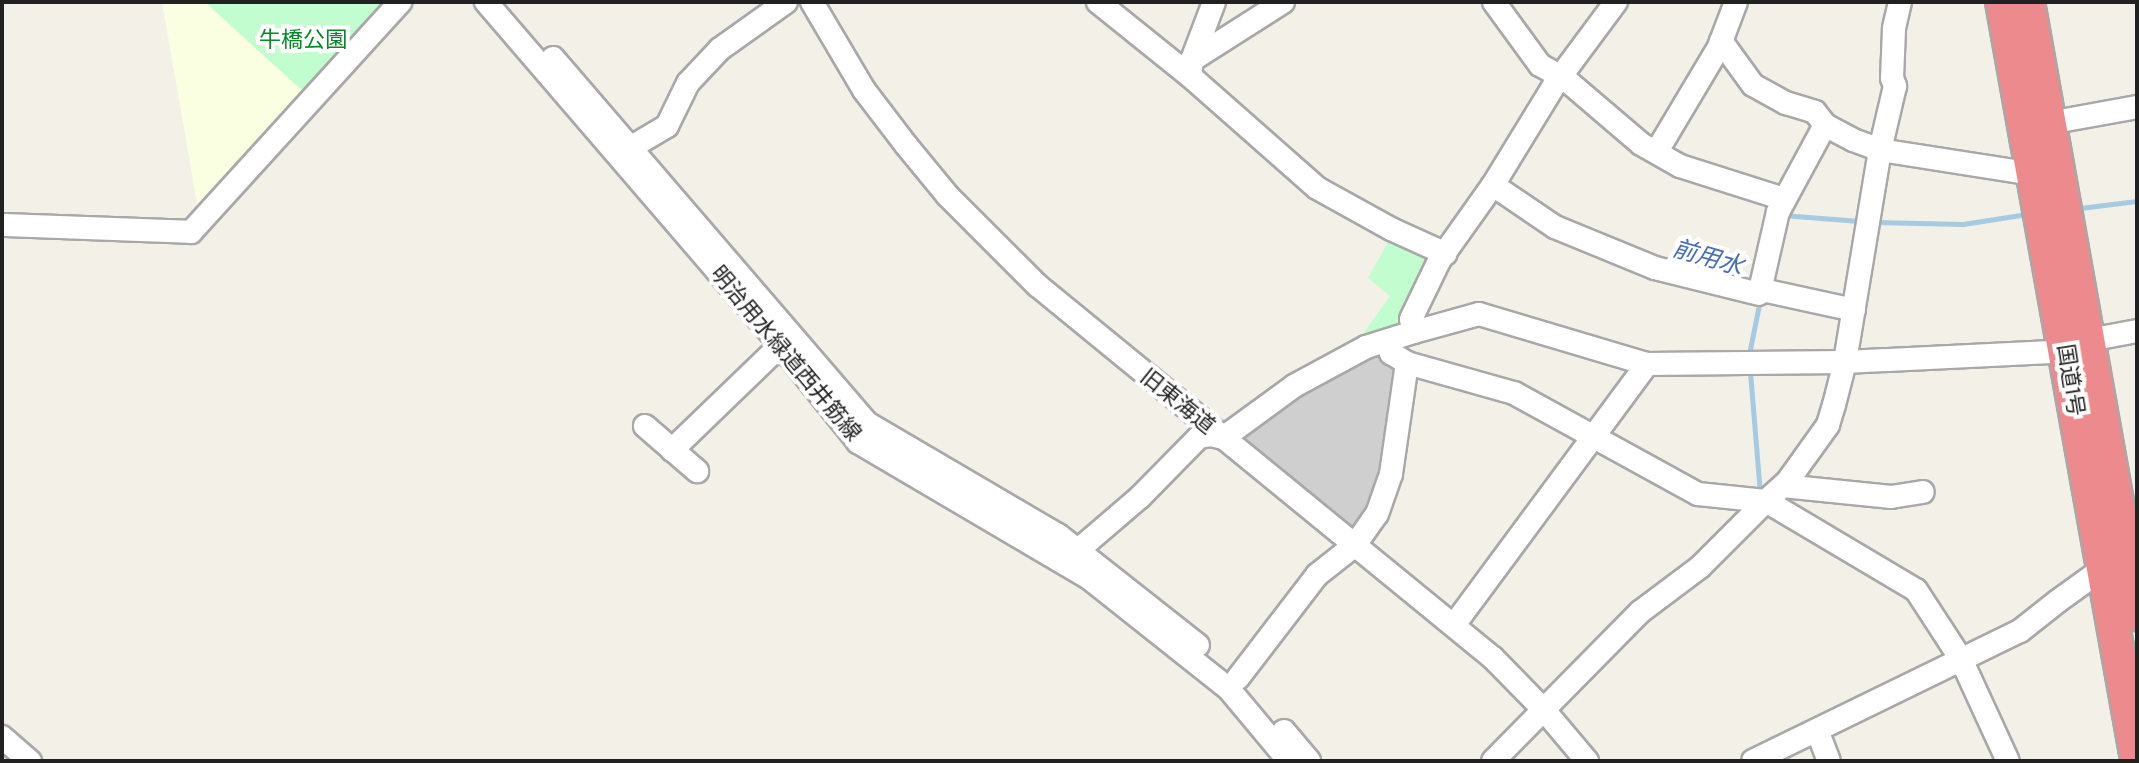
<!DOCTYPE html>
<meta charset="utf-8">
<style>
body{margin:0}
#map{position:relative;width:2139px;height:763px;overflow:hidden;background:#f2f0e7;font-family:"DM Sans","Noto Sans JP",sans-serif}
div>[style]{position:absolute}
.education>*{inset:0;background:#fbffe2}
.religious>*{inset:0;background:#cfcfcf}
.park>*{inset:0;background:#c2fdd0}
.stream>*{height:5px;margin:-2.5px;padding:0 2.5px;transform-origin:2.5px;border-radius:2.5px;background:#a5cae2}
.roads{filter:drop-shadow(2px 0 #a8a8a8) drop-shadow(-2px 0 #a8a8a8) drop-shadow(0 2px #a8a8a8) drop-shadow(0 -2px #a8a8a8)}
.minor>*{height:22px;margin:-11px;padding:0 11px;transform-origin:11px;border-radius:11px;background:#fff}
.highway>*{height:32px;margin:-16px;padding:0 16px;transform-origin:16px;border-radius:16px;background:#ed8a8d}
span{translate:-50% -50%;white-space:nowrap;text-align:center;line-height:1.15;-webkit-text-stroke:8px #fff;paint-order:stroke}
.park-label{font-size:22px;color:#048924}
.street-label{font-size:22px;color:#212121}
.water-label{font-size:24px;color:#456db8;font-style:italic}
.frame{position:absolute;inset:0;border:4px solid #212121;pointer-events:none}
</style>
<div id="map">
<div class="education">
<i style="clip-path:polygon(162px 2px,205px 2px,306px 94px,198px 209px)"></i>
</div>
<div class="religious">
<i style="clip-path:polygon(1373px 352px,1402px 364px,1389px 455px,1357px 537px,1238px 435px,1311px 385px)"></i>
</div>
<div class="park">
<i style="clip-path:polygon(205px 2px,389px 2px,306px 94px)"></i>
<i style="clip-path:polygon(1392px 235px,1431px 257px,1400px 324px,1393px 331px,1366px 339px,1362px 335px,1390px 296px,1368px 278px)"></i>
</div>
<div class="stream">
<i style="left:2080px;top:208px;width:57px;rotate:-7deg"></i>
<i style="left:1782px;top:215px;width:78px;rotate:4.4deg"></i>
<i style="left:1874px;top:222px;width:89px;rotate:1.3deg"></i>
<i style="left:1963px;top:224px;width:65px;rotate:-8.9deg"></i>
<i style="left:1749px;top:354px;width:55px;rotate:-78.5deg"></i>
<i style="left:1750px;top:372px;width:122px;rotate:85.3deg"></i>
</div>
<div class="roads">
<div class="minor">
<i style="left:486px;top:2px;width:448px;rotate:49.3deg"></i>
<i style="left:778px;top:342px;width:128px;rotate:51.3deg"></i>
<i style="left:858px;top:442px;width:268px;rotate:30.5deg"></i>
<i style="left:1089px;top:578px;width:177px;rotate:38.4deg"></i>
<i style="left:1228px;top:688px;width:95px;rotate:50.1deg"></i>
<i style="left:812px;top:2px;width:102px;rotate:59.4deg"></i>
<i style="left:864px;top:90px;width:69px;rotate:52.6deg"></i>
<i style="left:906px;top:145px;width:66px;rotate:50.5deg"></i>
<i style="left:948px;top:196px;width:126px;rotate:45deg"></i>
<i style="left:1037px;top:285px;width:589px;rotate:39.28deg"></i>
<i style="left:1493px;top:658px;width:73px;rotate:45.6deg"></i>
<i style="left:1544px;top:710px;width:67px;rotate:49.9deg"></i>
<i style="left:1098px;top:2px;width:118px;rotate:38.8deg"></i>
<i style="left:1190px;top:76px;width:169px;rotate:41.4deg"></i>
<i style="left:1317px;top:188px;width:85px;rotate:29deg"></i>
<i style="left:1391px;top:229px;width:60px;rotate:24.4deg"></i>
<i style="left:1494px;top:2px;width:78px;rotate:53.9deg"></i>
<i style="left:1540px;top:65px;width:29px;rotate:29deg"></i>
<i style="left:1565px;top:79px;width:100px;rotate:40.5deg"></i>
<i style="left:1641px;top:144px;width:45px;rotate:29.4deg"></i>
<i style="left:1680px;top:166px;width:109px;rotate:17.6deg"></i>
<i style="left:1900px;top:2px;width:28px;rotate:103deg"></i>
<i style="left:1894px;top:29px;width:49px;rotate:92.3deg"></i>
<i style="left:1892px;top:78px;width:9px;rotate:69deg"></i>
<i style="left:1895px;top:86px;width:66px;rotate:103.2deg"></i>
<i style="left:1880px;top:150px;width:215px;rotate:99.4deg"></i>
<i style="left:1845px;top:362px;width:44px;rotate:104.3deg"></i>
<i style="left:1834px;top:405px;width:21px;rotate:107deg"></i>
<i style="left:1828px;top:425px;width:70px;rotate:125.7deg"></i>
<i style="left:1787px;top:482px;width:28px;rotate:138deg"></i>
<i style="left:1766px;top:501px;width:174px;rotate:30.7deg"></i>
<i style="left:1916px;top:590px;width:82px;rotate:56.9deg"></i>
<i style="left:1961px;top:659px;width:112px;rotate:65.3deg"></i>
<i style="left:1721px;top:41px;width:54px;rotate:54deg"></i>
<i style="left:1753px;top:85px;width:38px;rotate:29deg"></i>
<i style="left:1786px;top:103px;width:30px;rotate:17deg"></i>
<i style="left:1815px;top:112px;width:16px;rotate:52deg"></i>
<i style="left:1825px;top:125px;width:32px;rotate:28deg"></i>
<i style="left:1853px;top:140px;width:29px;rotate:20deg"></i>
<i style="left:1880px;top:150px;width:156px;rotate:8.9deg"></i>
<i style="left:553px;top:58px;width:481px;rotate:49.3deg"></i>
<i style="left:867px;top:423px;width:221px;rotate:30.4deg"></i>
<i style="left:1058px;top:535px;width:178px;rotate:38.2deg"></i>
<i style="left:1192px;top:60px;width:62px;rotate:-69.2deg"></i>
<i style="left:1190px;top:76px;width:16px;rotate:-83deg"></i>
<i style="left:1192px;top:60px;width:108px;rotate:-32.5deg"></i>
<i style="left:2049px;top:123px;width:89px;rotate:-10.3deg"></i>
<i style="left:630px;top:148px;width:43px;rotate:-30.7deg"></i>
<i style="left:667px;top:126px;width:48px;rotate:-64deg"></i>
<i style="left:688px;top:83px;width:47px;rotate:-46.7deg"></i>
<i style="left:720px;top:49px;width:81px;rotate:-35.5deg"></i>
<i style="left:1657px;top:151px;width:121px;rotate:-59.2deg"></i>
<i style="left:1719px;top:47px;width:48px;rotate:-69.3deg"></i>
<i style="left:1493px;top:185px;width:75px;rotate:34.1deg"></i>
<i style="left:1555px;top:227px;width:108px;rotate:22.3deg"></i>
<i style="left:1655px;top:268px;width:107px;rotate:14deg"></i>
<i style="left:2px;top:225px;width:189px;rotate:2.1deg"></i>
<i style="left:191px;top:232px;width:311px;rotate:-47.7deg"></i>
<i style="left:1761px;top:286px;width:76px;rotate:-77.1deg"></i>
<i style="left:1778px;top:212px;width:99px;rotate:-61.6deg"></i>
<i style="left:1767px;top:291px;width:89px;rotate:12.3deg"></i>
<i style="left:1414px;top:332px;width:67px;rotate:-15.5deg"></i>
<i style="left:1479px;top:314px;width:175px;rotate:16.6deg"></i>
<i style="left:1647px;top:364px;width:198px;rotate:-0.6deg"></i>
<i style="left:1845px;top:362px;width:222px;rotate:-2.8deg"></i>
<i style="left:2089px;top:340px;width:49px;rotate:-10.6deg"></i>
<i style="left:1387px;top:341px;width:13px;rotate:72deg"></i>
<i style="left:1391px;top:353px;width:19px;rotate:32deg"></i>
<i style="left:1407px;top:363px;width:111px;rotate:15.7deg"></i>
<i style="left:1514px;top:393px;width:210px;rotate:28.8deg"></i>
<i style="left:1698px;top:494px;width:68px;rotate:5.9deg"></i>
<i style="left:1766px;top:501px;width:93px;rotate:135deg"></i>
<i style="left:1700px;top:567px;width:75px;rotate:143.1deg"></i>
<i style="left:1640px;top:612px;width:209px;rotate:134.6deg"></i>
<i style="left:645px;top:426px;width:69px;rotate:40.9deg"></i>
<i style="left:672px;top:450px;width:164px;rotate:-44deg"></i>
<i style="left:1783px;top:486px;width:109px;rotate:5.8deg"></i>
<i style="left:1891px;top:497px;width:32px;rotate:-9deg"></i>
<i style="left:1077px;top:551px;width:83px;rotate:-40.6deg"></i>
<i style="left:1140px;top:497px;width:84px;rotate:-45.5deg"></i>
<i style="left:1199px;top:437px;width:12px;rotate:-9deg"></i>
<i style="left:1211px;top:435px;width:12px;rotate:14deg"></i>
<i style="left:1223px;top:438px;width:88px;rotate:-36.2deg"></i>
<i style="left:1294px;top:386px;width:82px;rotate:-28.4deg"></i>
<i style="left:1366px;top:347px;width:50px;rotate:-17.4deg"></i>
<i style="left:1414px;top:332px;width:13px;rotate:-103deg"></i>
<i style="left:1411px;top:319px;width:64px;rotate:-64.2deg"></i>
<i style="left:1439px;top:261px;width:93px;rotate:-54.6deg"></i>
<i style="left:1493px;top:185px;width:119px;rotate:-58.5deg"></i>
<i style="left:1555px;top:84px;width:102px;rotate:-53.4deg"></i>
<i style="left:1454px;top:625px;width:325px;rotate:-53.5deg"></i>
<i style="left:1238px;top:678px;width:130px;rotate:-52.5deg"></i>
<i style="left:1317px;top:575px;width:48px;rotate:-38.3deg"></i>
<i style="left:1355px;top:545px;width:38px;rotate:-55deg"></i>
<i style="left:1377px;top:514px;width:42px;rotate:-70.7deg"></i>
<i style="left:1391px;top:474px;width:112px;rotate:-81.8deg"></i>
<i style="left:1817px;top:730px;width:33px;rotate:69deg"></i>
<i style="left:1284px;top:731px;width:39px;rotate:50deg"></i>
<i style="left:2px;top:737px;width:37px;rotate:41deg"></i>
<i style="left:1753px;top:761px;width:297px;rotate:-26deg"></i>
<i style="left:2020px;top:631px;width:48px;rotate:-38.3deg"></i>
<i style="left:2058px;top:601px;width:53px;rotate:-35.8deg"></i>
<i style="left:2101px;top:570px;width:13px;rotate:-18deg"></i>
</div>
<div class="highway">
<i style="left:2002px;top:2px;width:769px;rotate:79.89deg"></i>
<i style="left:2028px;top:2px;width:622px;rotate:79.9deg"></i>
</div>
</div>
<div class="park-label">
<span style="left:303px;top:40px">牛橋公園</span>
</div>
<div class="street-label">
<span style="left:786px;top:353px;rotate:50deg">明治用水緑道西井筋線</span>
<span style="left:2071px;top:380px;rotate:81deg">国道1号</span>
<span style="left:1178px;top:401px;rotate:39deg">旧東海道</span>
</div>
<div class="water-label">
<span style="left:1708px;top:257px;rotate:16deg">前用水</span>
</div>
<div class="frame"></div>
</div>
